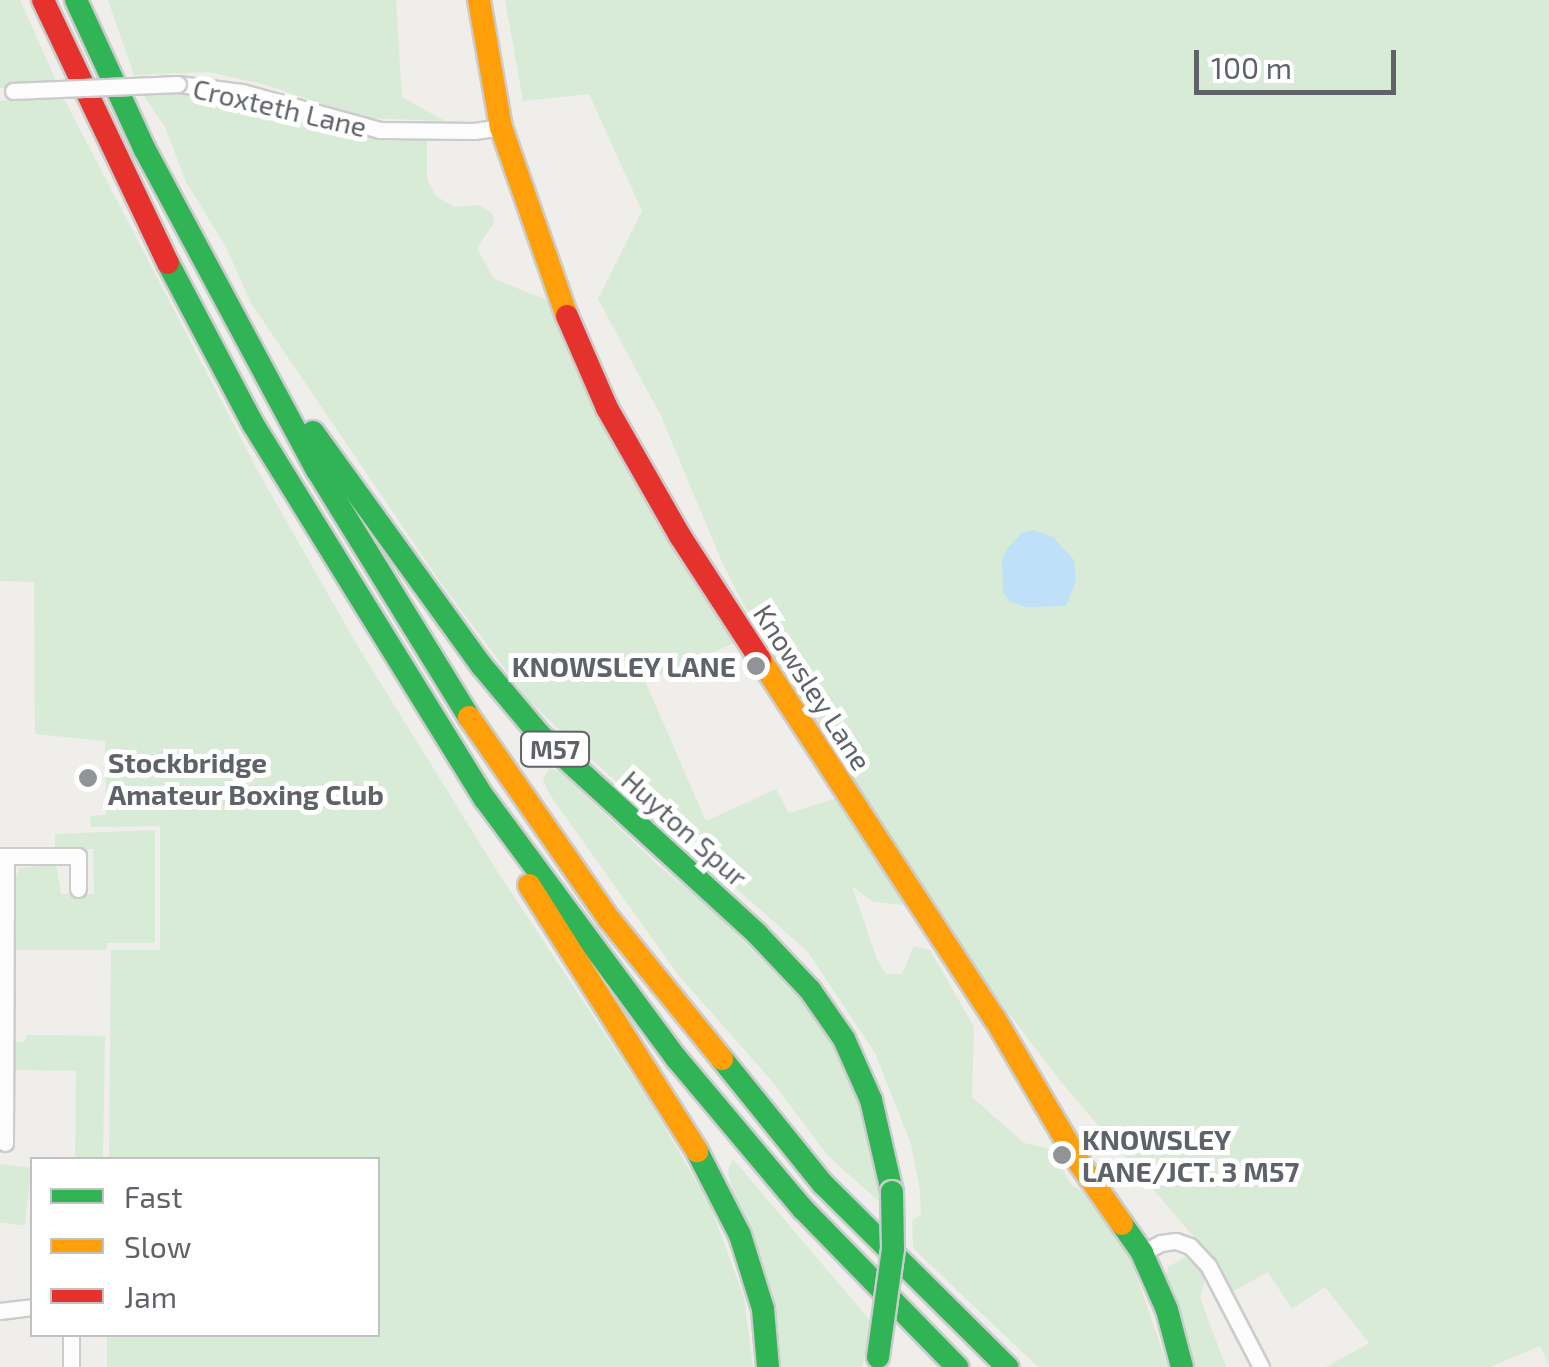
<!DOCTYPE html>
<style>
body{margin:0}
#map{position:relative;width:1549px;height:1367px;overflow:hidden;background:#efeeea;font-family:"Exo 2",sans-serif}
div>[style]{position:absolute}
.green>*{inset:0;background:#d8ebd6;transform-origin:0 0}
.water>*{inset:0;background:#bfe0f9}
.roads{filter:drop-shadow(2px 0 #cbcccc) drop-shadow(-2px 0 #cbcccc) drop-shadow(0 2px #cbcccc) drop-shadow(0 -2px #cbcccc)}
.street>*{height:15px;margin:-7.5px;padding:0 7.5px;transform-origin:7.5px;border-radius:7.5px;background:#fdfcfc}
.fast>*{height:22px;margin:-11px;padding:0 11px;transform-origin:11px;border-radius:11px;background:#30b455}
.slow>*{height:22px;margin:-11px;padding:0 11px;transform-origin:11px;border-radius:11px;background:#ff9f0a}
.jam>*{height:22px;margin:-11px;padding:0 11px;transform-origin:11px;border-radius:11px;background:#e5322d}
.bridges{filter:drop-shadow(2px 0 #cbcccc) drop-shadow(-2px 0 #cbcccc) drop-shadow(0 2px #cbcccc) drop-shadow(0 -2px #cbcccc)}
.street-bridge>*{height:15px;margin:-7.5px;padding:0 7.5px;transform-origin:7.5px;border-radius:7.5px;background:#fdfcfc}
.fast-bridge>*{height:22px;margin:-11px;padding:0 11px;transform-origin:11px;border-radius:11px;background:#30b455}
.dots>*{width:28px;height:28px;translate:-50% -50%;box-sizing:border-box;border:5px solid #fff;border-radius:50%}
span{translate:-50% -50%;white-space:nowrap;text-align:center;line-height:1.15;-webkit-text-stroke:10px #fff;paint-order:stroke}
.shield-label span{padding:2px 8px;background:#fff;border:2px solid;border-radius:8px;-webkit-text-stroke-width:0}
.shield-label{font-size:25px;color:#5f6368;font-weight:700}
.street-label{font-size:28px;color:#5f6368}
.poi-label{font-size:28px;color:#5f6368;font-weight:700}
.right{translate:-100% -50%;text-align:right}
.left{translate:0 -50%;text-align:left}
.legend{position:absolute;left:30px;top:1157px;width:350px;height:180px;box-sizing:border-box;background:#fff;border:2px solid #bfc1c3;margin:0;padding:12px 18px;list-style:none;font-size:30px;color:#5f6368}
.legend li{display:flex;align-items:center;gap:20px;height:50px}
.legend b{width:50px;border:2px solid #bfc1c3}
.scale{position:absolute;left:1194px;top:50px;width:202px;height:45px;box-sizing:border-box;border:5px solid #5f6368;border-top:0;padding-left:12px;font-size:30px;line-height:35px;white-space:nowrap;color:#5f6368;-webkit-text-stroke:8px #fff;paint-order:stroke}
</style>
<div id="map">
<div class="green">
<i style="clip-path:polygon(0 0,20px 0,57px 83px,0 88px)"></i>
<i style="clip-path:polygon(108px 0,396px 0,402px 97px,445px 121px,363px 118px,263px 84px,208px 72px,134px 75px)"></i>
<i style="clip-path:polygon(505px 0,1549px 0,1549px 1365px,1540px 1346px,1490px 1367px,1326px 1367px,1369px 1343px,1325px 1287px,1292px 1309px,1268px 1272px,1232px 1292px,1194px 1237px,1062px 1083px,950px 936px,762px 640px,722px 562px,661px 416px,598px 299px,642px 211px,589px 94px,523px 101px)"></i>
<i style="clip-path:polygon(185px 92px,220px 96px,386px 141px,427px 140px,427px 179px,436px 196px,454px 207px,479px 205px,492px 213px,494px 223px,477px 248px,494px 279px,549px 301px,739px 641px,645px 681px,706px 821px,776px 789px,789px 813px,837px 798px,904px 905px,873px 902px,852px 886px,876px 957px,886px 974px,902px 974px,914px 946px,930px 950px,974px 1027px,972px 1097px,1024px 1143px,1051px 1149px,1072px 1186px,1081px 1190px,1129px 1254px,1168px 1367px,1038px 1367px,913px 1248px,912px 1220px,921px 1215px,920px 1190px,911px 1144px,875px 1053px,808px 952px,565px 736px,527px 698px,441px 583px,251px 303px,225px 245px,186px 182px,165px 127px,142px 93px)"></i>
<i style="clip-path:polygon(62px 95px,260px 475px,357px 645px,497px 871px,651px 1104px,710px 1205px,744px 1297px,753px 1367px,107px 1367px,107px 1335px,378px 1334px,378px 1160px,109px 1159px,111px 950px,160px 950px,160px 826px,91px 827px,90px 816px,106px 815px,105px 741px,35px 734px,34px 582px,0 581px,0 101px)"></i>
<i style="clip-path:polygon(549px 768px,559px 771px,658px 865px,714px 911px,808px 1008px,853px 1079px,883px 1205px,828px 1156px,771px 1080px,679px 976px,550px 795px,543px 780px)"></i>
<i style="clip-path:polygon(155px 830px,155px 943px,107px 943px,106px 950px,16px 950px,15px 878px,20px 868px,56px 864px,61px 894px,94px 894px,93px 849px,55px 848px,55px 834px)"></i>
<i style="clip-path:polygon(27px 1035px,105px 1036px,103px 1159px,75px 1159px,76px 1071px,15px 1070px,15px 1042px,24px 1042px)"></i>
<i style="clip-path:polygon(733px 1159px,873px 1324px,862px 1367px,780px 1367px,732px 1189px,728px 1170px)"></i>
<i style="left:0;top:1164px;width:32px;height:58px;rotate:7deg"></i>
<i style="clip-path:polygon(1187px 1256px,1197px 1263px,1205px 1279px,1200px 1298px,1226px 1367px,1194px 1367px,1166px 1278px,1168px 1267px)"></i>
</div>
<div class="water">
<i style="clip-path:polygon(1033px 530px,1053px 537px,1074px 560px,1076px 581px,1066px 606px,1027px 607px,1010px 602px,1003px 592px,1002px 560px,1007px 549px,1022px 533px)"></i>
</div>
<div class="roads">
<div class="street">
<i style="left:178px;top:84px;width:64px;rotate:7.1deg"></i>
<i style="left:242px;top:92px;width:143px;rotate:15.4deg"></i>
<i style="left:380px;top:130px;width:94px;rotate:0.6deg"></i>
<i style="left:474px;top:131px;width:27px;rotate:-8deg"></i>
<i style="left:0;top:856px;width:78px"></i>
<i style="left:78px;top:856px;width:33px;rotate:90deg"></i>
<i style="left:5px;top:1143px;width:287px;rotate:-89.8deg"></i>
<i style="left:1142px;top:1253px;width:21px;rotate:-28deg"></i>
<i style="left:1161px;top:1243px;width:15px;rotate:-8deg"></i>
<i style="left:1176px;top:1241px;width:15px;rotate:20deg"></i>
<i style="left:1190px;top:1246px;width:26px;rotate:47deg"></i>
<i style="left:1208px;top:1265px;width:115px;rotate:62.5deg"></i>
<i style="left:0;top:1311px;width:32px;rotate:-7deg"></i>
<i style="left:71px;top:1367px;width:33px;rotate:-90deg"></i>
</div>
<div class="fast">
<i style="left:76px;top:0;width:163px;rotate:65.3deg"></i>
<i style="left:144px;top:148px;width:366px;rotate:61.8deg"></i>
<i style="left:317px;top:470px;width:290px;rotate:58.4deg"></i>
<i style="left:168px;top:263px;width:182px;rotate:62.2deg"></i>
<i style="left:253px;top:424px;width:441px;rotate:58.3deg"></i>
<i style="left:485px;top:799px;width:323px;rotate:53.6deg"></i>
<i style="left:677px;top:1059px;width:196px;rotate:50deg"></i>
<i style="left:803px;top:1209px;width:221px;rotate:45.7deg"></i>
<i style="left:313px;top:432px;width:289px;rotate:54.2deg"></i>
<i style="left:482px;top:666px;width:89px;rotate:50deg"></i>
<i style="left:539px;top:734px;width:297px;rotate:42.5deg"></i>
<i style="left:758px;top:935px;width:76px;rotate:46.6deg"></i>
<i style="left:810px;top:990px;width:60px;rotate:55.2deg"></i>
<i style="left:844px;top:1039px;width:67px;rotate:66.1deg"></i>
<i style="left:871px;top:1100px;width:94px;rotate:77.1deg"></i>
<i style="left:722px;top:1059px;width:161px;rotate:51.1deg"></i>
<i style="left:823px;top:1184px;width:260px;rotate:44.8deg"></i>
<i style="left:697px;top:1151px;width:94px;rotate:62.9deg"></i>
<i style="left:740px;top:1235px;width:77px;rotate:72.7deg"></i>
<i style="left:763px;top:1309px;width:58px;rotate:85.1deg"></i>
<i style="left:1122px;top:1224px;width:35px;rotate:55deg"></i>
<i style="left:1142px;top:1253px;width:62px;rotate:66.3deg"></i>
<i style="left:1167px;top:1310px;width:59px;rotate:75.3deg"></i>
</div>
<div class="slow">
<i style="left:479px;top:0;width:129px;rotate:80.2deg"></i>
<i style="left:501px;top:127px;width:200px;rotate:70.8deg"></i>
<i style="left:760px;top:659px;width:430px;rotate:56.9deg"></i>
<i style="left:995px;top:1019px;width:168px;rotate:59.6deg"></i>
<i style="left:1080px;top:1164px;width:73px;rotate:55deg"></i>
<i style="left:469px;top:717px;width:246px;rotate:55.3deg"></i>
<i style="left:609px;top:919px;width:180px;rotate:51.1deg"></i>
<i style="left:529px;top:885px;width:315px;rotate:57.7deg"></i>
</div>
<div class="jam">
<i style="left:43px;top:0;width:291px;rotate:64.6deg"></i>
<i style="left:567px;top:316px;width:100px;rotate:66.5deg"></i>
<i style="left:607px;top:408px;width:147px;rotate:60.3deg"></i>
<i style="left:680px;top:536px;width:147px;rotate:57deg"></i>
</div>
</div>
<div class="bridges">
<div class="street-bridge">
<i style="left:13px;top:91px;width:165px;rotate:-2.4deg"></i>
</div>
<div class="fast-bridge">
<i style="left:878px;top:1357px;width:109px;rotate:-82.1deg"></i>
<i style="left:893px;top:1249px;width:57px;rotate:-91deg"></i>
</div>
</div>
<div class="dots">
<i style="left:756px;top:666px;background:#919496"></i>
<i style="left:88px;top:778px;background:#919496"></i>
<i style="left:1062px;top:1155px;background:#919496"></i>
</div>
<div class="shield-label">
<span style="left:555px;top:749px">M57</span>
</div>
<div class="street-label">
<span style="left:280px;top:107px;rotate:13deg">Croxteth Lane</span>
<span style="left:813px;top:687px;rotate:57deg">Knowsley Lane</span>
<span style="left:685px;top:828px;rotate:42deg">Huyton Spur</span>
</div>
<div class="poi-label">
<span class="right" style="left:736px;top:666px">KNOWSLEY LANE</span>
<span class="left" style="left:108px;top:778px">Stockbridge<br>Amateur Boxing Club</span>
<span class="left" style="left:1082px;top:1155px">KNOWSLEY<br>LANE/JCT. 3 M57</span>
</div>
<ul class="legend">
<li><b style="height:12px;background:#30b455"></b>Fast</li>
<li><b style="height:12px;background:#ff9f0a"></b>Slow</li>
<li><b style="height:12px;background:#e5322d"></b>Jam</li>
</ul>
<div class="scale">100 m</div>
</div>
